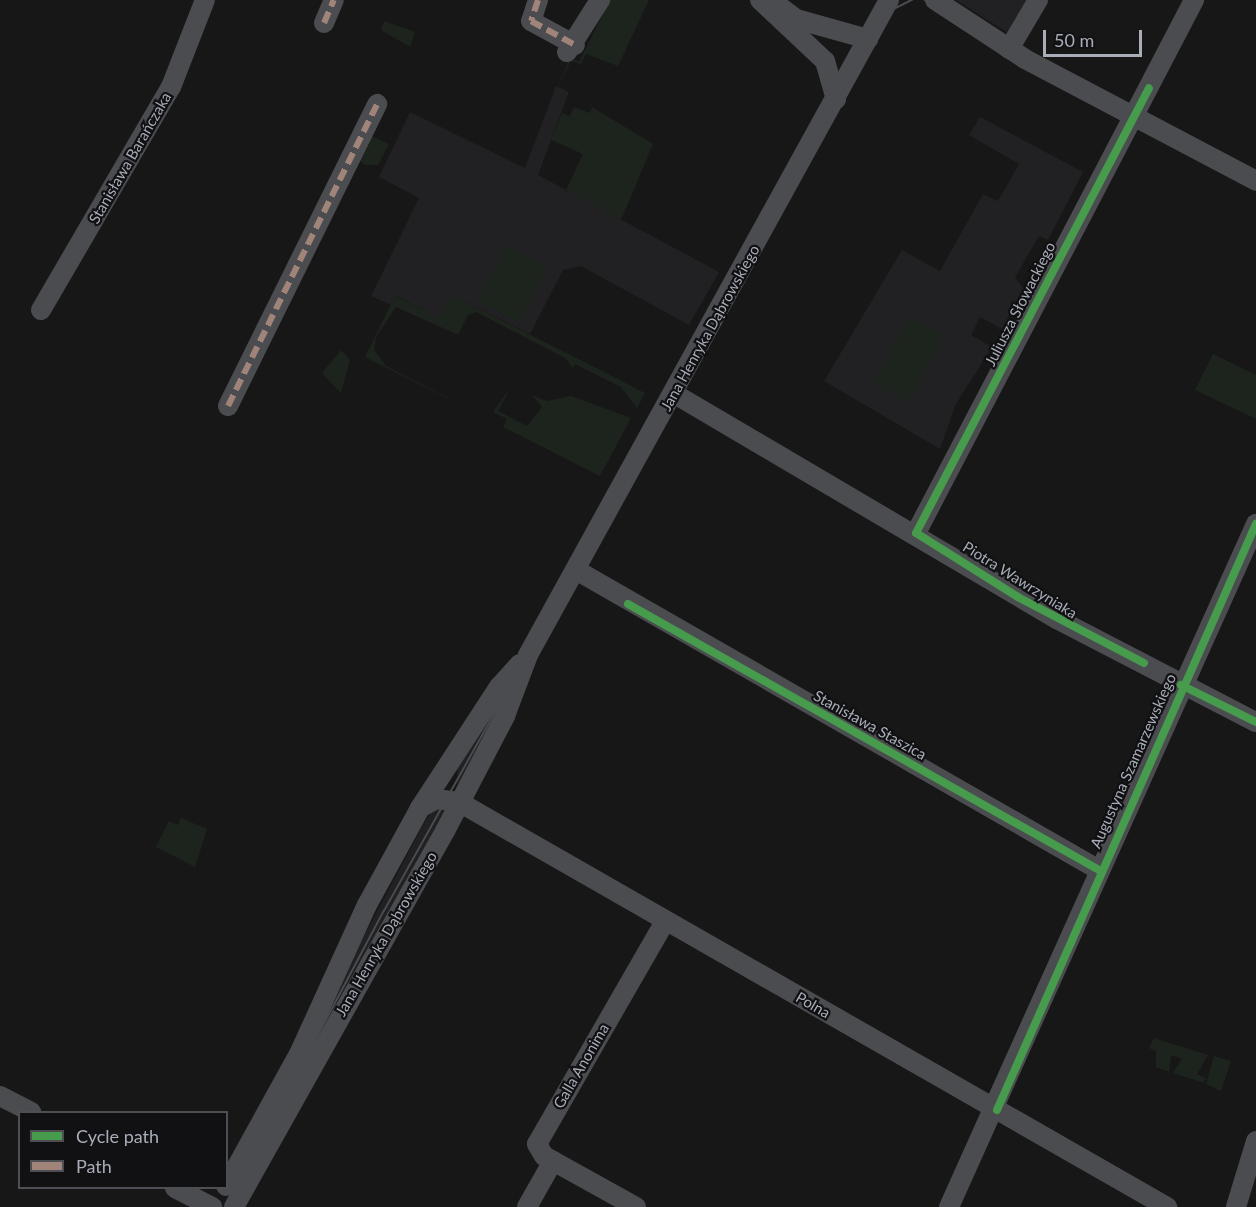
<!DOCTYPE html>
<meta charset="utf-8">
<style>
body{margin:0}
#map{position:relative;width:1256px;height:1207px;overflow:hidden;background:#171717;font-family:Lato,sans-serif}
div>[style]{position:absolute}
.built>*{inset:0;background:#212123}
.green>*{inset:0;background:#1d241e;transform-origin:0 0}
.minor>*{height:20px;margin:-10px;padding:0 10px;transform-origin:10px;border-radius:10px;background:#4b4c50}
.tram>*{height:1.5px;margin:-0.75px;padding:0 0.75px;transform-origin:0.75px;border-radius:0.75px;background:#4b4c4f}
.quiet>*{height:6px;margin-top:-3px;transform-origin:0;background:repeating-linear-gradient(90deg,#a18479 0 12px,transparent 0 18px)}
.cycleway>*{height:8px;margin:-4px;padding:0 4px;transform-origin:4px;border-radius:4px;background:#469c4c}
span{translate:-50% -50%;white-space:nowrap;text-align:center;line-height:1.15;-webkit-text-stroke:4.5px #111113;paint-order:stroke}
.street-label{font-size:15px;color:#a8adb8}
.legend{position:absolute;left:18px;top:1111px;width:210px;height:78px;box-sizing:border-box;background:#111113;border:2px solid #4d4f55;margin:0;padding:8px 10px;list-style:none;font-size:18px;color:#a8adb8}
.legend li{display:flex;align-items:center;gap:12px;height:30px}
.legend b{width:30px;border:2px solid #4d4f55}
.scale{position:absolute;left:1043px;top:30px;width:99px;height:27px;box-sizing:border-box;border:3px solid #a8adb8;border-top:0;padding-left:8px;font-size:18px;line-height:21px;white-space:nowrap;color:#a8adb8;-webkit-text-stroke:4px #111113;paint-order:stroke}
</style>
<div id="map">
<div class="built">
<i style="clip-path:polygon(956px 0,1030px 0,1008px 33px)"></i>
<i style="clip-path:polygon(556px 86px,569px 92px,538px 175px,719px 272px,689px 325px,581px 266px,563px 270px,530px 334px,452px 295px,440px 319px,396px 296px,391px 305px,371px 296px,419px 198px,379px 177px,410px 112px,525px 168px)"></i>
<i style="clip-path:polygon(980px 117px,1083px 172px,1048px 240px,1039px 236px,1026px 258px,1015px 278px,1023px 288px,1002px 329px,980px 317px,971px 335px,992px 347px,956px 404px,940px 449px,824px 381px,902px 250px,940px 271px,983px 194px,998px 201px,1019px 164px,969px 135px)"></i>
<i style="clip-path:polygon(555px 596px,458px 794px,457px 768px)"></i>
<i style="clip-path:polygon(447px 805px,316px 1053px,305px 1047px,423px 825px,435px 806px)"></i>
</div>
<div class="green">
<i style="clip-path:polygon(610px 0,649px 0,618px 66px,586px 54px,581px 64px,571px 61px,557px 88px,570px 58px,579px 62px)"></i>
<i style="clip-path:polygon(384px 21px,415px 32px,410px 47px,381px 30px)"></i>
<i style="clip-path:polygon(574px 107px,590px 113px,592px 107px,653px 144px,621px 220px,566px 190px,583px 154px,551px 140px,562px 113px,570px 116px)"></i>
<i style="clip-path:polygon(372px 136px,389px 144px,378px 165px,365px 165px,360px 161px)"></i>
<i style="left:506px;top:245px;width:47px;height:63px;rotate:27deg"></i>
<i style="clip-path:polygon(452px 295px,645px 393px,637px 408px,621px 387px,575px 364px,573px 368px,565px 358px,476px 312px,468px 315px,458px 335px,396px 307px,376px 337px,374px 350px,386px 366px,492px 421px,365px 357px,395px 296px,440px 319px)"></i>
<i style="left:909px;top:317px;width:39px;height:76px;rotate:27deg"></i>
<i style="clip-path:polygon(341px 350px,350px 360px,341px 393px,322px 373px)"></i>
<i style="clip-path:polygon(1213px 354px,1256px 375px,1256px 419px,1195px 390px)"></i>
<i style="clip-path:polygon(511px 387px,498px 411px,527px 426px,542px 407px,532px 395px,547px 401px,571px 396px,631px 418px,600px 476px,503px 427px,507px 419px,493px 412px)"></i>
<i style="clip-path:polygon(181px 818px,207px 829px,195px 867px,156px 847px,169px 821px,178px 825px)"></i>
<i style="clip-path:polygon(1154px 1038px,1208px 1055px,1197px 1074px,1205px 1078px,1204px 1083px,1173px 1073px,1182px 1059px,1171px 1055px,1169px 1072px,1156px 1067px,1156px 1051px,1149px 1048px)"></i>
<i style="clip-path:polygon(1214px 1056px,1231px 1061px,1221px 1091px,1206px 1084px)"></i>
</div>
<div class="minor">
<i style="left:538px;top:0;width:22px;rotate:108deg"></i>
<i style="left:531px;top:21px;width:50px;rotate:28.6deg"></i>
<i style="left:760px;top:0;width:89px;rotate:43.2deg"></i>
<i style="left:825px;top:61px;width:40px;rotate:74deg"></i>
<i style="left:935px;top:0;width:108px;rotate:33.2deg"></i>
<i style="left:1025px;top:59px;width:261px;rotate:27.8deg"></i>
<i style="left:775px;top:3px;width:26px;rotate:37deg"></i>
<i style="left:796px;top:19px;width:75px;rotate:15.5deg"></i>
<i style="left:324px;top:23px;width:25px;rotate:-67deg"></i>
<i style="left:1009px;top:49px;width:57px;rotate:-59.4deg"></i>
<i style="left:567px;top:52px;width:62px;rotate:-57.6deg"></i>
<i style="left:41px;top:310px;width:258px;rotate:-59.8deg"></i>
<i style="left:171px;top:87px;width:93px;rotate:-68.7deg"></i>
<i style="left:673px;top:393px;width:446px;rotate:30.5deg"></i>
<i style="left:1057px;top:619px;width:224px;rotate:27.4deg"></i>
<i style="left:228px;top:406px;width:337px;rotate:-63.7deg"></i>
<i style="left:916px;top:533px;width:601px;rotate:-62.45deg"></i>
<i style="left:576px;top:570px;width:603px;rotate:29.84deg"></i>
<i style="left:420px;top:808px;width:18px;rotate:-29deg"></i>
<i style="left:436px;top:799px;width:23px;rotate:7deg"></i>
<i style="left:459px;top:802px;width:816px;rotate:29.77deg"></i>
<i style="left:0;top:1096px;width:35px;rotate:27deg"></i>
<i style="left:226px;top:1186px;width:151px;rotate:-61.1deg"></i>
<i style="left:299px;top:1054px;width:164px;rotate:-65.5deg"></i>
<i style="left:367px;top:905px;width:111px;rotate:-61.3deg"></i>
<i style="left:420px;top:808px;width:145px;rotate:-56.9deg"></i>
<i style="left:499px;top:687px;width:31px;rotate:-48deg"></i>
<i style="left:175px;top:1188px;width:42px;rotate:27.2deg"></i>
<i style="left:234px;top:1207px;width:431px;rotate:-60.7deg"></i>
<i style="left:445px;top:831px;width:130px;rotate:-62.4deg"></i>
<i style="left:505px;top:716px;width:65px;rotate:-69.3deg"></i>
<i style="left:528px;top:655px;width:748px;rotate:-61.14deg"></i>
<i style="left:527px;top:1207px;width:53px;rotate:-60.5deg"></i>
<i style="left:636px;top:1207px;width:105px;rotate:-151deg"></i>
<i style="left:544px;top:1156px;width:14px;rotate:-120deg"></i>
<i style="left:537px;top:1144px;width:257px;rotate:-60.1deg"></i>
<i style="left:949px;top:1207px;width:749px;rotate:-65.8deg"></i>
<i style="left:1236px;top:1207px;width:69px;rotate:-73.1deg"></i>
</div>
<div class="tram">
<i style="left:925px;top:0;width:122px;rotate:31.6deg"></i>
<i style="left:1029px;top:64px;width:257px;rotate:27.9deg"></i>
<i style="left:888px;top:12px;width:27px;rotate:-27deg"></i>
<i style="left:227px;top:1207px;width:335px;rotate:-62.1deg"></i>
<i style="left:384px;top:911px;width:1044px;rotate:-60.81deg"></i>
</div>
<div class="quiet">
<i style="left:538px;top:0;width:22px;rotate:108deg"></i>
<i style="left:531px;top:21px;width:50px;rotate:28.6deg"></i>
<i style="left:324px;top:23px;width:25px;rotate:-67deg"></i>
<i style="left:228px;top:406px;width:337px;rotate:-63.7deg"></i>
</div>
<div class="cycleway">
<i style="left:628px;top:604px;width:541px;rotate:29.46deg"></i>
<i style="left:1144px;top:663px;width:142px;rotate:-152.4deg"></i>
<i style="left:1018px;top:597px;width:120px;rotate:-147.9deg"></i>
<i style="left:916px;top:533px;width:502px;rotate:-62.36deg"></i>
<i style="left:1181px;top:685px;width:84px;rotate:26.3deg"></i>
<i style="left:997px;top:1110px;width:641px;rotate:-66.16deg"></i>
</div>
<div class="street-label">
<span style="left:130px;top:158px;rotate:-60deg">Stanisława Barańczaka</span>
<span style="left:1020px;top:304px;rotate:-63deg">Juliusza Słowackiego</span>
<span style="left:710px;top:328px;rotate:-61deg">Jana Henryka Dąbrowskiego</span>
<span style="left:1020px;top:580px;rotate:32deg">Piotra Wawrzyniaka</span>
<span style="left:870px;top:725px;rotate:29deg">Stanisława Staszica</span>
<span style="left:1133px;top:761px;rotate:-66deg">Augustyna Szamarzewskiego</span>
<span style="left:386px;top:934px;rotate:-60deg">Jana Henryka Dąbrowskiego</span>
<span style="left:813px;top:1005px;rotate:30deg">Polna</span>
<span style="left:581px;top:1066px;rotate:-60deg">Galla Anonima</span>
</div>
<ul class="legend">
<li><b style="height:8px;background:#469c4c"></b>Cycle path</li>
<li><b style="height:8px;background:#a18479"></b>Path</li>
</ul>
<div class="scale">50 m</div>
</div>
